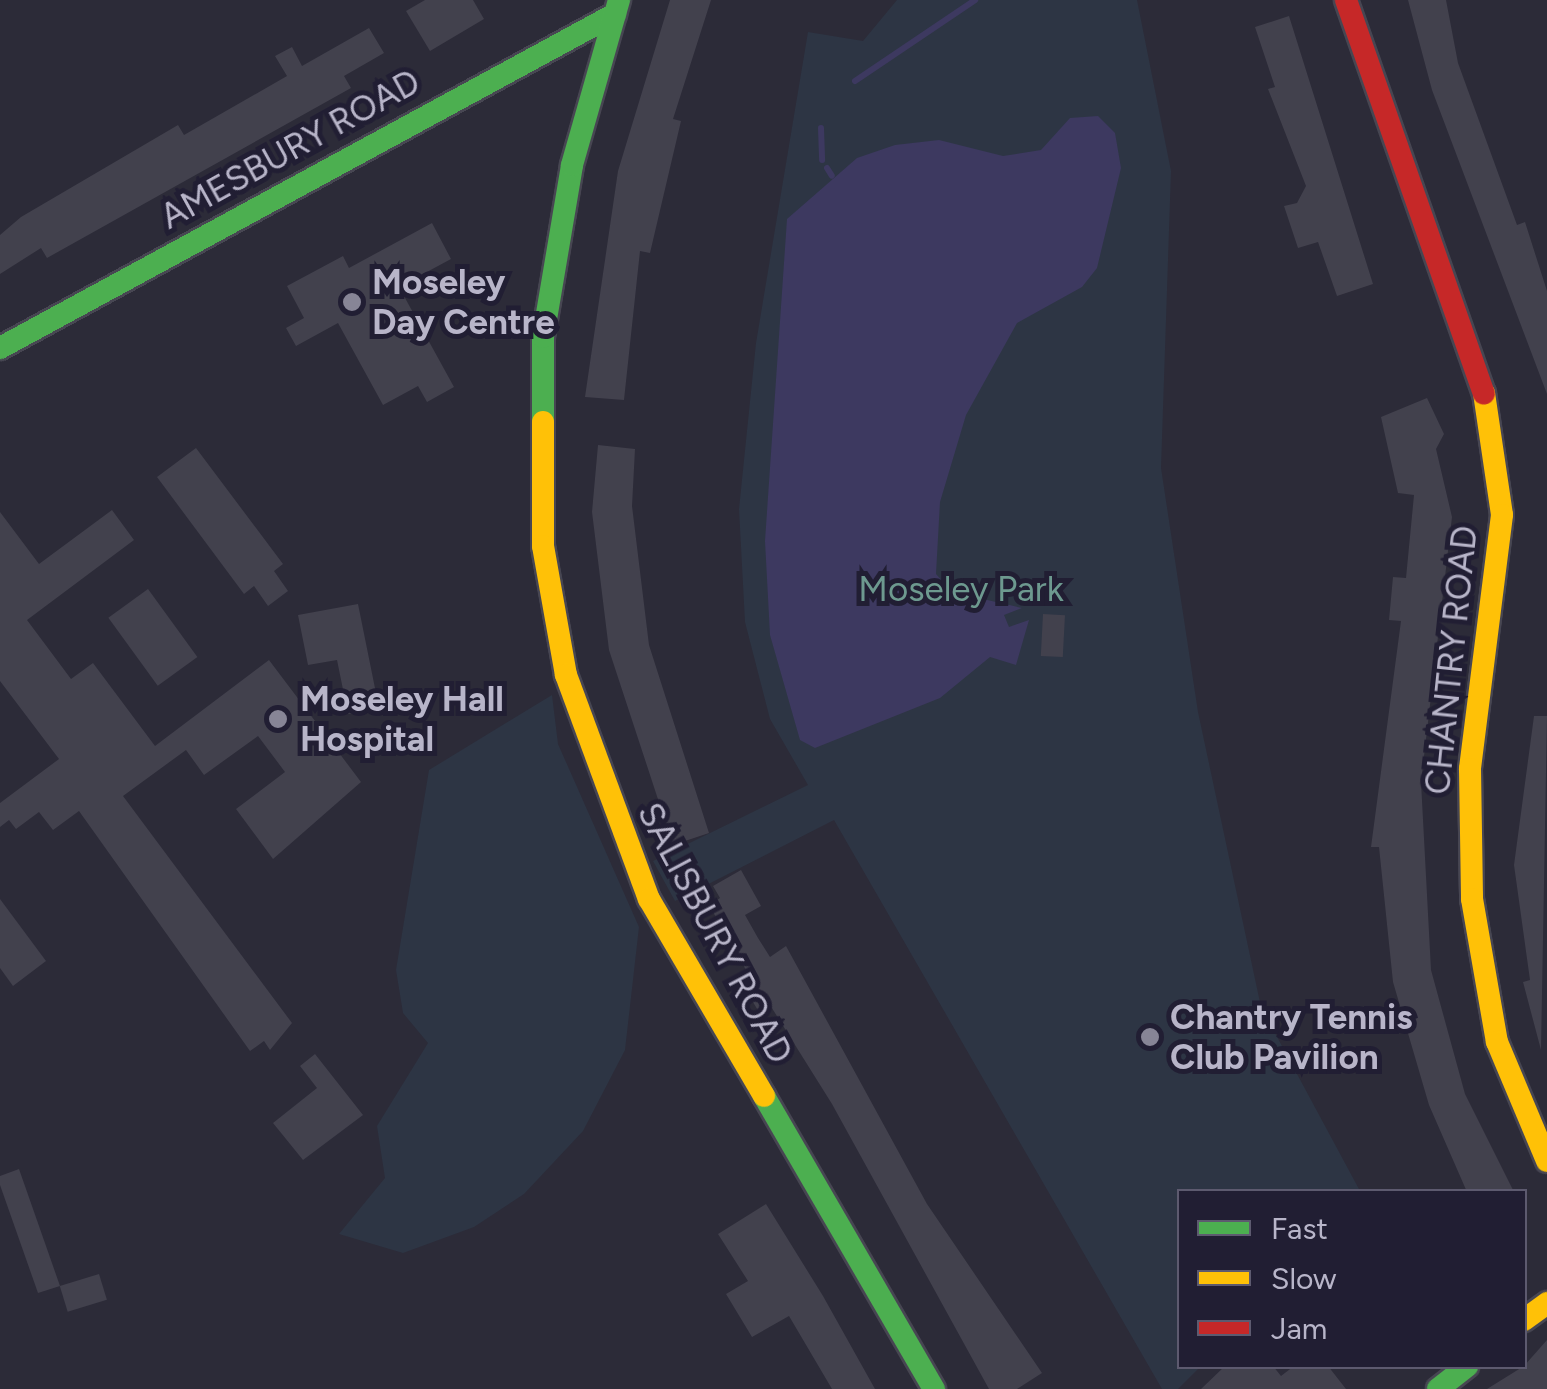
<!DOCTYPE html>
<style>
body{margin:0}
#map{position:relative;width:1547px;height:1389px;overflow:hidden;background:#2c2b38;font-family:Figtree,sans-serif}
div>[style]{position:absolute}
.green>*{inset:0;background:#2d3544}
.water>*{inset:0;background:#3d3960}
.stream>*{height:6px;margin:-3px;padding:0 3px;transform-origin:3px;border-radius:3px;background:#3d3960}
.building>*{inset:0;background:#42414d;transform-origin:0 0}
.roads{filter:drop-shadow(2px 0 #474652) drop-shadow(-2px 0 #474652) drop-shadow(0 2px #474652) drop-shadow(0 -2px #474652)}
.fast>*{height:22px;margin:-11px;padding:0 11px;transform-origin:11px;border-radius:11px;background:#4caf50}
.slow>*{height:22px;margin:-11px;padding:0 11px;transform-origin:11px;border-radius:11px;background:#ffc107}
.jam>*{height:22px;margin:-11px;padding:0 11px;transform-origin:11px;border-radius:11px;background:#c62828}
.dots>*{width:28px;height:28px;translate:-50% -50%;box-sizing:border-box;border:5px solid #211e33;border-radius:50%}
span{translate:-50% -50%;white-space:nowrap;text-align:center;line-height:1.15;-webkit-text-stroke:10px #211e33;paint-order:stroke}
.street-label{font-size:35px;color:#b8b5c9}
.poi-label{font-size:35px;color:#b8b5c9;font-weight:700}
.left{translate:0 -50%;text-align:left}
.park-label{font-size:35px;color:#6d998f}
.legend{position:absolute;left:1177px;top:1189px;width:350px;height:180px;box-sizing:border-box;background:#211e33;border:2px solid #5d5a6f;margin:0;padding:12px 18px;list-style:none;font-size:30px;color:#b8b5c9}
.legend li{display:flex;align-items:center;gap:20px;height:50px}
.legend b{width:50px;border:2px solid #5d5a6f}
</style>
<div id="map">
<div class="green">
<i style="clip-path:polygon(897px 0,1137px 0,1171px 171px,1161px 468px,1198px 712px,1261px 1007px,1360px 1191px,1180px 1192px,1180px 1366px,1200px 1367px,1178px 1389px,1162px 1389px,834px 820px,675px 901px,653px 861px,808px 785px,770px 719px,745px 622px,739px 509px,756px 343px,808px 32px,863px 41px)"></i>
<i style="clip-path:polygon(552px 695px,558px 744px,639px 927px,625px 1050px,583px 1131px,524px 1194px,474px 1227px,403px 1253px,339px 1234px,385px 1178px,377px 1126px,428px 1043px,403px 1013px,396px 970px,429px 770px)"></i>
</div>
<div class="water">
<i style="clip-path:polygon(1098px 116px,1115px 133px,1121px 168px,1097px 268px,1082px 287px,1017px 323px,966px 415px,940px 502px,936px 574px,952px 592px,1022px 608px,1004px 615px,1009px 627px,1029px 620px,1016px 665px,990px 657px,940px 698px,815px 748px,800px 740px,770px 635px,765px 541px,787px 219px,857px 158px,895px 145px,939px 140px,1003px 156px,1041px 150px,1070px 118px)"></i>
</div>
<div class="stream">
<i style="left:855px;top:81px;width:145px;rotate:-34deg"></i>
<i style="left:821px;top:128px;width:32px;rotate:88deg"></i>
<i style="left:827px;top:168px;width:9px;rotate:58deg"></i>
</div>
<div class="building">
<i style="clip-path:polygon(425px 0,473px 0,484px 19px,430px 51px,406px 11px)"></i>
<i style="clip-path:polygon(670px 0,711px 0,673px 119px,681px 121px,650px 253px,640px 251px,624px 400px,585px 397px,618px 171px)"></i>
<i style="clip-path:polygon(1408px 0,1446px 0,1458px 63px,1517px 225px,1525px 222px,1547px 291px,1547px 394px,1432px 90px)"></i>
<i style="clip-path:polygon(1289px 16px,1373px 284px,1337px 296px,1318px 242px,1298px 248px,1284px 206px,1297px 203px,1306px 186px,1268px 89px,1275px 87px,1255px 27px)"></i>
<i style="clip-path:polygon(369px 28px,384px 53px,344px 76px,351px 88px,47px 258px,41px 248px,0 274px,0 235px,21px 217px,178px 125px,184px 135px,287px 76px,275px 56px,292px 47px,302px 66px)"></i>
<i style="clip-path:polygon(432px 223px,451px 259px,399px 287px,454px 387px,427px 402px,418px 386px,383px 405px,338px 323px,296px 346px,286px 328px,304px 318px,287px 286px,343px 256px,349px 268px)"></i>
<i style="clip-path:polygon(1427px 398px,1444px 434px,1436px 449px,1452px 517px,1421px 782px,1431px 970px,1465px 1094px,1514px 1192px,1467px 1192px,1429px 1105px,1393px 982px,1379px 847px,1371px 847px,1401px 621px,1389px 620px,1393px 577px,1406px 578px,1414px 495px,1398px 493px,1381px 417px)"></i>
<i style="clip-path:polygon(598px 445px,635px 449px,632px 506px,649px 645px,709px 833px,673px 845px,609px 650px,592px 512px)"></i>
<i style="clip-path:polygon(196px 448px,283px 564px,274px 571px,288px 591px,268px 606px,254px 586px,244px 594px,157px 477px)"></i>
<i style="clip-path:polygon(112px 510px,134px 540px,27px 620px,71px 679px,93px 663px,155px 746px,269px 660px,361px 782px,273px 859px,236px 809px,285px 772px,258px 736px,204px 775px,186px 750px,123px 796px,292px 1023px,270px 1050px,264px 1041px,250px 1051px,79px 811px,53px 830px,39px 812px,16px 829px,9px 820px,0 827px,0 803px,59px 759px,0 681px,0 512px,39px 564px)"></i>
<i style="left:148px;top:589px;width:84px;height:49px;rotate:54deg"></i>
<i style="clip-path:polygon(358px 604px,379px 708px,348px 714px,337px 660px,308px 665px,298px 615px)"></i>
<i style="left:1043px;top:614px;width:22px;height:42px;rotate:3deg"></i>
<i style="clip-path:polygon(1534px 716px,1547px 716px,1541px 1050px,1523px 982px,1530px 980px,1514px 865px)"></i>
<i style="clip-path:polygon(741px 870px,761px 906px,745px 915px,758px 938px,770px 957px,786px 946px,927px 1204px,1042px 1373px,1017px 1389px,989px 1389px,832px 1104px,770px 1005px,759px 1012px,737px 976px,746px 970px,709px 905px,720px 898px,713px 886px)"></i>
<i style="clip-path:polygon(0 899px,46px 961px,13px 986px,0 968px)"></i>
<i style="clip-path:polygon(315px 1054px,363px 1115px,303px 1160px,273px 1123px,317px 1088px,300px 1066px)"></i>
<i style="clip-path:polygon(19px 1169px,60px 1286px,38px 1293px,0 1185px,0 1176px)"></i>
<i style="clip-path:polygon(766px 1204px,823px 1296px,875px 1389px,832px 1389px,789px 1316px,752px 1337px,726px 1294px,748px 1281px,718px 1234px)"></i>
<i style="left:99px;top:1274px;width:27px;height:41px;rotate:73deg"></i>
<i style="clip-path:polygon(1547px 1340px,1547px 1389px,1487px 1389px,1524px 1366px)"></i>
<i style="clip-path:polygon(1225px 1366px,1273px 1366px,1281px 1376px,1294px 1366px,1328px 1366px,1346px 1389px,1201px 1389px)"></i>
</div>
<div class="roads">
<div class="fast">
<i style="left:0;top:348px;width:700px;rotate:-28.51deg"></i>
<i style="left:543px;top:422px;width:85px;rotate:-90deg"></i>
<i style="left:543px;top:337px;width:174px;rotate:-80.4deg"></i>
<i style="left:572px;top:165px;width:172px;rotate:-74.1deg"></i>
<i style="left:764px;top:1096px;width:339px;rotate:59.9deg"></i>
<i style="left:1438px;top:1389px;width:37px;rotate:-38deg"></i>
</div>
<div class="slow">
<i style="left:1484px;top:393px;width:123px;rotate:81.6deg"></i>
<i style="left:1502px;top:515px;width:256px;rotate:97.2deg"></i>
<i style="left:1470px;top:769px;width:130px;rotate:89.1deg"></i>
<i style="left:1472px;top:899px;width:145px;rotate:80.1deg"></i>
<i style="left:1497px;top:1042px;width:129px;rotate:67.2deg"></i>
<i style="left:543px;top:422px;width:124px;rotate:90deg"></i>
<i style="left:543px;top:546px;width:131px;rotate:79.9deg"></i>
<i style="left:566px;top:675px;width:239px;rotate:69.7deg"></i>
<i style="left:649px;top:899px;width:228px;rotate:59.7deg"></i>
<i style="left:1524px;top:1320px;width:29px;rotate:-36deg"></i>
</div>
<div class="jam">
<i style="left:1346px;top:0;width:417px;rotate:70.7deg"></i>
</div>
</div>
<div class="dots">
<i style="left:352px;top:302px;background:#878596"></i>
<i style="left:278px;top:719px;background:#878596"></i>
<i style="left:1150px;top:1037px;background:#878596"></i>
</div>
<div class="street-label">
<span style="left:290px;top:149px;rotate:-29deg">AMESBURY ROAD</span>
<span style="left:1451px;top:660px;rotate:-84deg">CHANTRY ROAD</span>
<span style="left:715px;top:933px;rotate:62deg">SALISBURY ROAD</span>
</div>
<div class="poi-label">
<span class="left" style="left:372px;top:302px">Moseley<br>Day Centre</span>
<span class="left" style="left:300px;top:719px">Moseley Hall<br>Hospital</span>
<span class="left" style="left:1170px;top:1037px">Chantry Tennis<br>Club Pavilion</span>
</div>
<div class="park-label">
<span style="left:961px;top:589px">Moseley Park</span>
</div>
<ul class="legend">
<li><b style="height:12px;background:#4caf50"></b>Fast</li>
<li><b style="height:12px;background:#ffc107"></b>Slow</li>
<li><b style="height:12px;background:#c62828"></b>Jam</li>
</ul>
</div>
